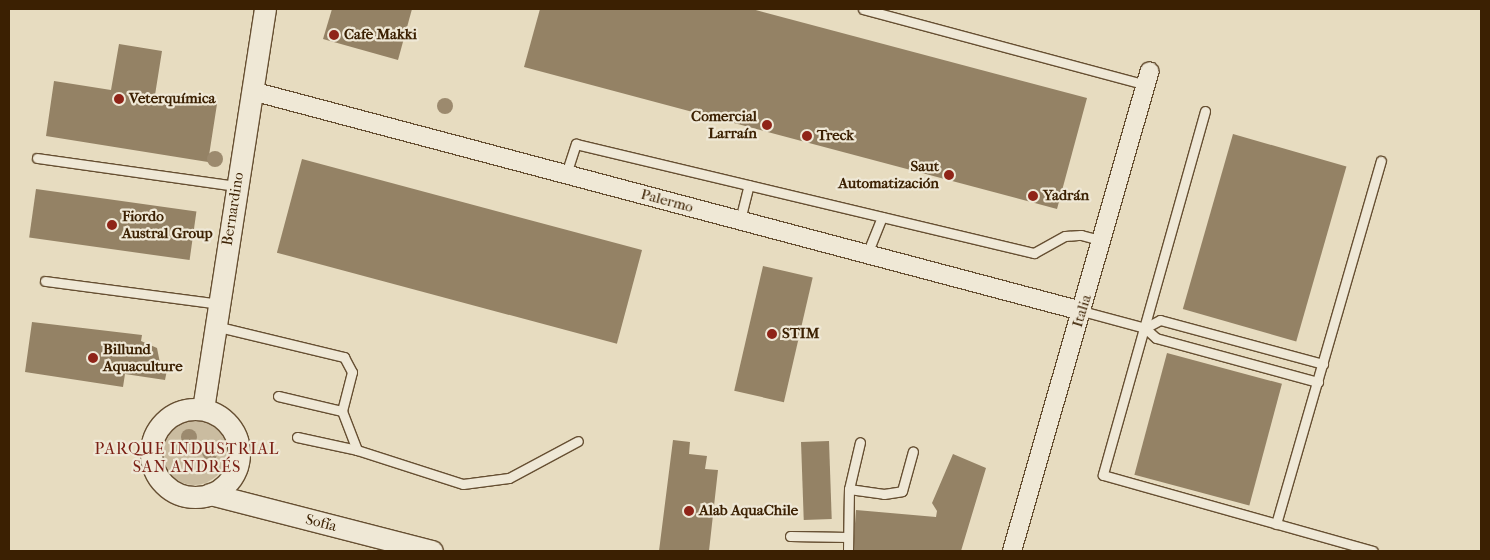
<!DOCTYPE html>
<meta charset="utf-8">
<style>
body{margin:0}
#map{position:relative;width:1490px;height:560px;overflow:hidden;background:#e7dcc0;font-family:"IM FELL French Canon",serif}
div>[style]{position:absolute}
.green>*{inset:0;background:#cabca0}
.round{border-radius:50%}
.building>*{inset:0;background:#948265;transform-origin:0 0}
.roads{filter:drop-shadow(1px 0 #664f32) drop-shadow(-1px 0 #664f32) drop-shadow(0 1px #664f32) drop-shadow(0 -1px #664f32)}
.service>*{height:9px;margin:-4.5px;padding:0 4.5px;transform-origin:4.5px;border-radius:4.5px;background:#efe8d6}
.minor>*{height:18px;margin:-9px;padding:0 9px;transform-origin:9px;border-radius:9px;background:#efe8d6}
.tertiary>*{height:21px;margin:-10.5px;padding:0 10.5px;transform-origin:10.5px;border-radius:10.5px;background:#efe8d6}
.tertiary>.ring{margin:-10.5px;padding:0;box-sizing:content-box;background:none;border:21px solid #efe8d6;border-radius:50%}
.trees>*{width:16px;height:16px;margin:-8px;border-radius:50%;background:#9c8a6e}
.dots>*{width:14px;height:14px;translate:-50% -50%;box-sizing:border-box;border:2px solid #efe8d6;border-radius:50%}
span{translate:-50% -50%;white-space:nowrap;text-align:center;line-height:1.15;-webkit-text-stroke:4.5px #efe8d6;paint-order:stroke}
.poi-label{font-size:15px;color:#3b2002;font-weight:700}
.left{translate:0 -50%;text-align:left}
.right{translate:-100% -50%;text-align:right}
.street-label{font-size:15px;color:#3b2002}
.neighbourhood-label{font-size:16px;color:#7a1f14;letter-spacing:1px}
.frame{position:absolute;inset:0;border:10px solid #3b2002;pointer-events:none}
</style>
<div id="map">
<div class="green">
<i class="round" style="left:161px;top:419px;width:66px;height:66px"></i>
</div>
<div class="building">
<i style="clip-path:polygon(332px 9px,412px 9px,398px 60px,323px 39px)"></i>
<i style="clip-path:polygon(540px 9px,752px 9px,1087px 98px,1057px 209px,524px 67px)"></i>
<i style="clip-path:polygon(119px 44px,162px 51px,155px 95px,217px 104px,208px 162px,46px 136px,54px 81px,111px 90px)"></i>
<i style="left:1233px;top:134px;width:118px;height:182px;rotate:16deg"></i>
<i style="left:302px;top:159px;width:352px;height:97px;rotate:15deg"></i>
<i style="left:36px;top:189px;width:162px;height:49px;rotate:8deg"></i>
<i style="left:763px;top:266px;width:51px;height:128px;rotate:13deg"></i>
<i style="clip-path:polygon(32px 322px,142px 335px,141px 341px,157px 348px,161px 368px,167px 370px,165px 380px,125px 374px,123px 387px,25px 372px)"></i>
<i style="left:1167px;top:353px;width:119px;height:126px;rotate:15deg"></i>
<i style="clip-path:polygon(673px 440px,690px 442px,689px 454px,707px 456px,705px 469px,718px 470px,709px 551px,659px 551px)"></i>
<i style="left:829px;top:441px;width:78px;height:28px;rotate:88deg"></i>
<i style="clip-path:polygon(953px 454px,986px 468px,961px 551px,853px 551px,856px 510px,936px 517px,937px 511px,932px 503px)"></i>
</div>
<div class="roads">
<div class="service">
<i style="left:863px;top:9px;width:293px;rotate:15deg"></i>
<i style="left:1205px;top:111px;width:378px;rotate:105.7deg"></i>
<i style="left:1103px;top:475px;width:280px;rotate:15.7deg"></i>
<i style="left:37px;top:158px;width:202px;rotate:8deg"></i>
<i style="left:566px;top:174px;width:32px;rotate:-72deg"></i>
<i style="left:576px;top:144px;width:471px;rotate:13.4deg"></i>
<i style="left:1034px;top:253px;width:35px;rotate:-29deg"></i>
<i style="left:1065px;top:236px;width:16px;rotate:-4deg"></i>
<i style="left:1081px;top:235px;width:23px;rotate:15deg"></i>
<i style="left:740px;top:220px;width:36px;rotate:-76deg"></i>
<i style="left:867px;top:254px;width:40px;rotate:-68deg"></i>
<i style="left:45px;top:281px;width:176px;rotate:7.5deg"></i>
<i style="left:1082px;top:311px;width:65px;rotate:15.1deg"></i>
<i style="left:1145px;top:328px;width:15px;rotate:42deg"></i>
<i style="left:1156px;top:338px;width:168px;rotate:15.2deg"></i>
<i style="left:215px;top:326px;width:133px;rotate:13.5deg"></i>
<i style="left:344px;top:357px;width:17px;rotate:62deg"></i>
<i style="left:352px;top:372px;width:40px;rotate:104.4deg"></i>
<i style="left:342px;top:411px;width:42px;rotate:69deg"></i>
<i style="left:1145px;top:328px;width:17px;rotate:-28deg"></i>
<i style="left:1160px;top:320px;width:169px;rotate:15.1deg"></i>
<i style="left:278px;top:396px;width:66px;rotate:13.2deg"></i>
<i style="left:297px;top:437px;width:61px;rotate:12.2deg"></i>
<i style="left:357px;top:450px;width:111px;rotate:17.8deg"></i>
<i style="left:463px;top:484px;width:46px;rotate:-7.4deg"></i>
<i style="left:509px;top:478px;width:78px;rotate:-28.2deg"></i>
<i style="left:849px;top:489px;width:35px;rotate:8deg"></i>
<i style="left:884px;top:494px;width:18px;rotate:-9deg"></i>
<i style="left:902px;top:491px;width:41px;rotate:-74.6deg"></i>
<i style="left:1276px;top:524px;width:378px;rotate:-73.9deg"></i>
<i style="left:790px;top:536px;width:58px;rotate:1deg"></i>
<i style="left:848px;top:551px;width:62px;rotate:-89.1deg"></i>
<i style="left:849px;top:489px;width:48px;rotate:-76.8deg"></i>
</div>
<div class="minor">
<i style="left:252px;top:91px;width:859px;rotate:14.85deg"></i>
<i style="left:1012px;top:551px;width:499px;rotate:-74deg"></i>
</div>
<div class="tertiary">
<i style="left:203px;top:409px;width:405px;rotate:-81.2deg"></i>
<i class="ring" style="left:151px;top:409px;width:67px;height:67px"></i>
<i style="left:210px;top:494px;width:229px;rotate:14.4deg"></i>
</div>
</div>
<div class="trees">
<i style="left:445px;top:106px"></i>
<i style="left:215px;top:159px"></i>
<i style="left:189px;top:437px"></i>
<i style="left:210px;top:452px"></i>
</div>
<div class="dots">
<i style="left:334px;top:35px;background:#8f2418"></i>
<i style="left:119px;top:99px;background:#8f2418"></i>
<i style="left:767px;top:125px;background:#8f2418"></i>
<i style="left:807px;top:136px;background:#8f2418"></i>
<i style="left:949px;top:175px;background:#8f2418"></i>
<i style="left:1033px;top:196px;background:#8f2418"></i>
<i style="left:112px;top:225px;background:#8f2418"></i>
<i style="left:772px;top:334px;background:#8f2418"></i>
<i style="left:93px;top:358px;background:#8f2418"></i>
<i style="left:689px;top:511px;background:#8f2418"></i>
</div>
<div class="poi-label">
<span class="left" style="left:344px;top:35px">Cafe Makki</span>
<span class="left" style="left:129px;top:99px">Veterquímica</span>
<span class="right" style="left:757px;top:125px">Comercial<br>Larraín</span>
<span class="left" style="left:817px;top:136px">Treck</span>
<span class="right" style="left:939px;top:175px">Saut<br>Automatización</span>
<span class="left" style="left:1043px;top:196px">Yadrán</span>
<span class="left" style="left:122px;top:225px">Fiordo<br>Austral Group</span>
<span class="left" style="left:782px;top:334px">STIM</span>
<span class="left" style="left:103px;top:358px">Billund<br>Aquaculture</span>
<span class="left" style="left:699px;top:511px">Alab AquaChile</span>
</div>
<div class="street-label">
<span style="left:667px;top:201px;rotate:15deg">Palermo</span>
<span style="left:233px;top:209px;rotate:-81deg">Bernardino</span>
<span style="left:1082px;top:311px;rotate:-73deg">Italia</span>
<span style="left:321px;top:523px;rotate:14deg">Sofía</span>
</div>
<div class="neighbourhood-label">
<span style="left:187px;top:458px">PARQUE INDUSTRIAL<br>SAN ANDRÉS</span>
</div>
<div class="frame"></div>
</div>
